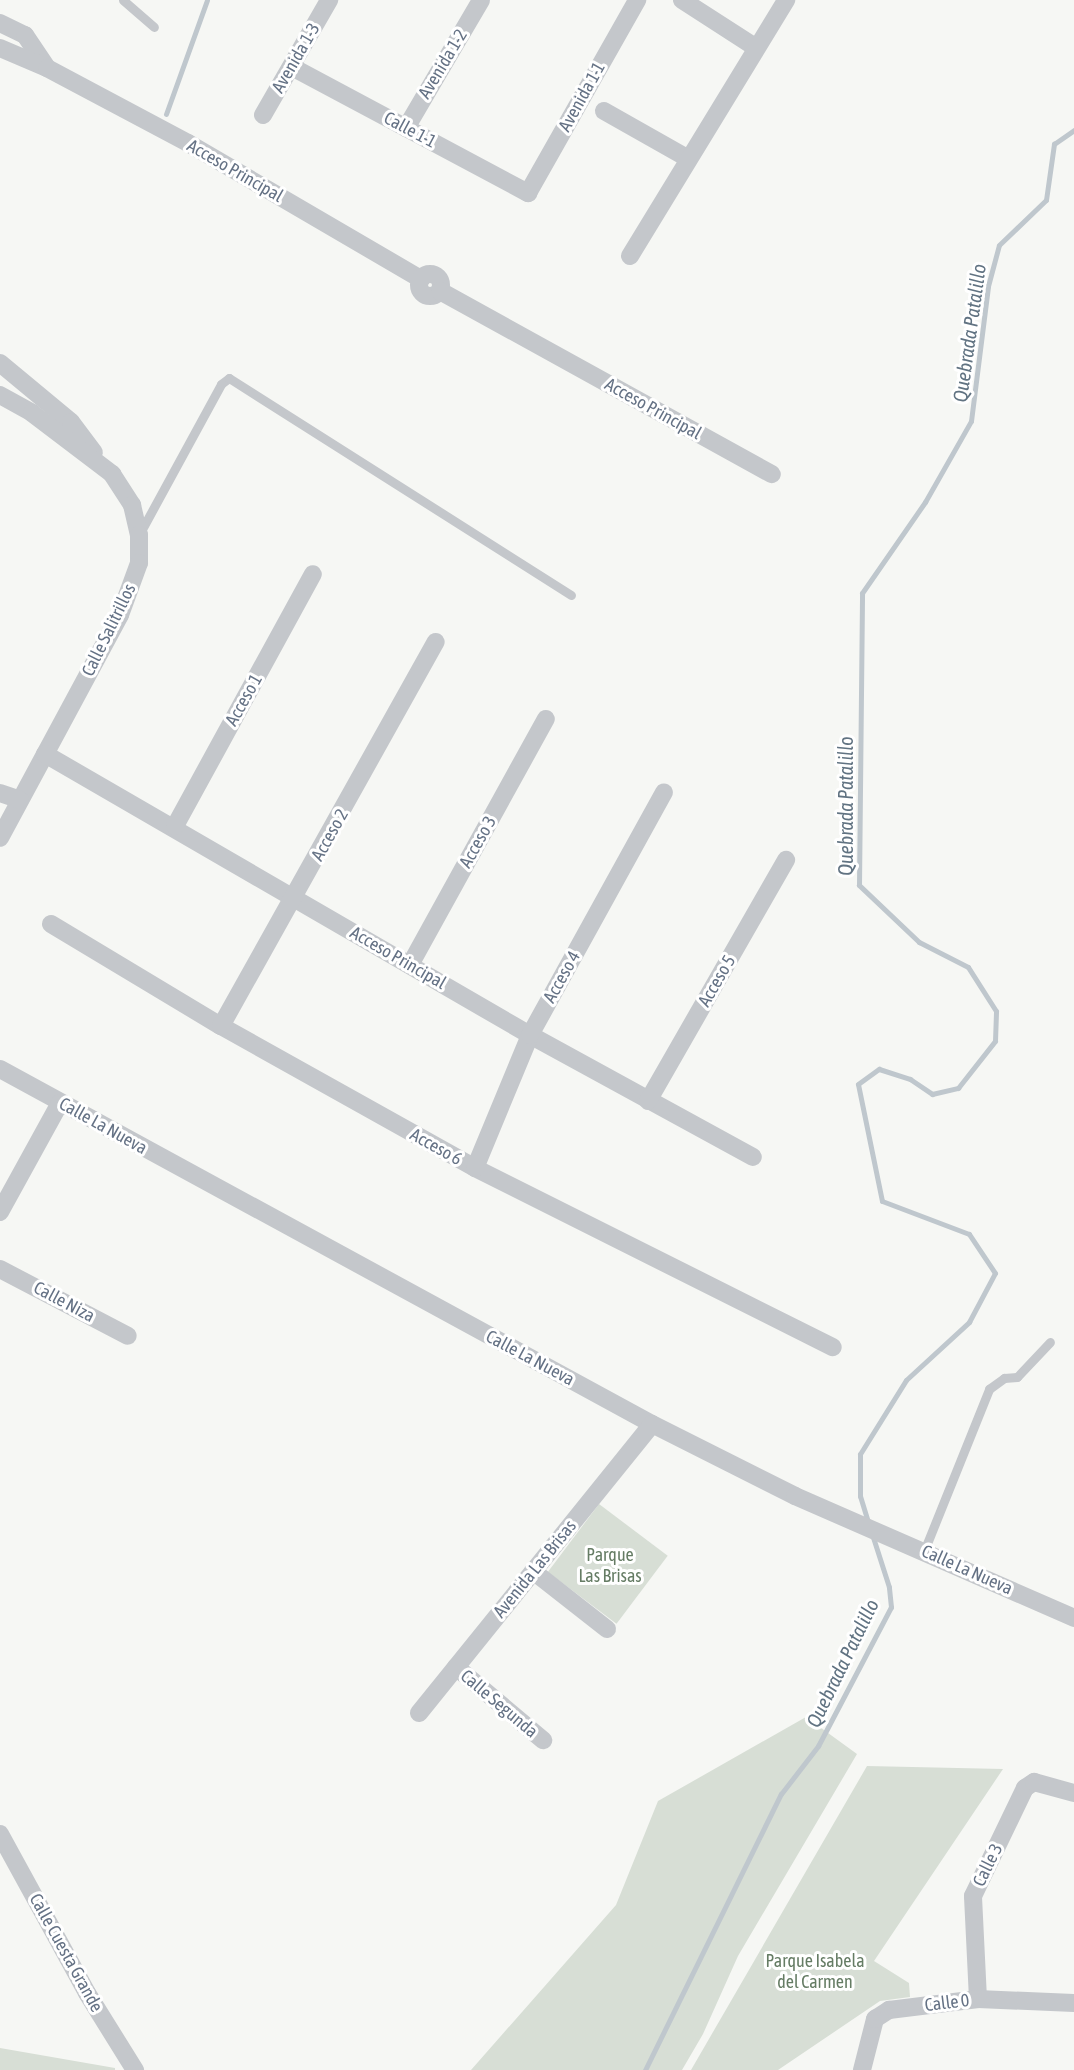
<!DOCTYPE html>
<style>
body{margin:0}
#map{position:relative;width:1074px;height:2070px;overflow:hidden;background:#f6f7f4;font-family:"Asap Condensed",sans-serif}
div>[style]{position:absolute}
.green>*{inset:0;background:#d7ded5;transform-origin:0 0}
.stream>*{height:5px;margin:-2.5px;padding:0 2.5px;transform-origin:2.5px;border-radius:2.5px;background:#bfc7cd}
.lane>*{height:9px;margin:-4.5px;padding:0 4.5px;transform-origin:4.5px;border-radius:4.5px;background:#c4c7cb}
.street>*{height:18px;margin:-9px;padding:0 9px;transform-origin:9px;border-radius:9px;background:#c4c7cb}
.street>.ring{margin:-9px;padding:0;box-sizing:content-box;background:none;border:18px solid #c4c7cb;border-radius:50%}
span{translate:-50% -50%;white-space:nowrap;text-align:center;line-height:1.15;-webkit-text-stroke:6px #fff;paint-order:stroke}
.street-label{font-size:18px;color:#657285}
.park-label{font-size:18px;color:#657c64}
.water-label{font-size:20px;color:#617382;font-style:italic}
</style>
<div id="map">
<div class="green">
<i style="left:599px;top:1504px;width:86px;height:85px;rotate:37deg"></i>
<i style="clip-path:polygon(806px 1717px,857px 1754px,738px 1956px,703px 2034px,682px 2070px,471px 2070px,616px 1905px,658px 1801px)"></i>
<i style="clip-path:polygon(867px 1766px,1003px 1769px,874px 1961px,909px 1983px,910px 1997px,880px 2001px,778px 2070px,691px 2070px)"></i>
<i style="clip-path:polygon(0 2048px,115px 2068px,115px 2070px,0 2070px)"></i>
</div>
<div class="stream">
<i style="left:166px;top:114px;width:121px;rotate:-70.2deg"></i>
<i style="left:868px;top:1522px;width:27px;rotate:-107deg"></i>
<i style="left:860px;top:1496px;width:42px;rotate:-90deg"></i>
<i style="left:860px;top:1454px;width:87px;rotate:-58.1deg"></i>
<i style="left:906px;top:1380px;width:86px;rotate:-42.6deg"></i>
<i style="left:969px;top:1322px;width:55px;rotate:-62deg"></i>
<i style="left:995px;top:1273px;width:47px;rotate:-123.7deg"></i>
<i style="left:969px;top:1234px;width:93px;rotate:-159.2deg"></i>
<i style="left:882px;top:1201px;width:119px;rotate:-101.6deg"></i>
<i style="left:858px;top:1084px;width:26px;rotate:-36deg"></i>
<i style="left:879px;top:1069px;width:33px;rotate:18deg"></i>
<i style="left:910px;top:1079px;width:27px;rotate:34deg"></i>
<i style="left:932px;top:1094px;width:27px;rotate:-13deg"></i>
<i style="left:958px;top:1088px;width:60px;rotate:-51.8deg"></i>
<i style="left:995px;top:1041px;width:30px;rotate:-88deg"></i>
<i style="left:996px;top:1011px;width:52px;rotate:-122.5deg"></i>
<i style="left:968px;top:967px;width:55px;rotate:-153deg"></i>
<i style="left:919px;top:942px;width:83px;rotate:-136.5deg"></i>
<i style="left:859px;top:885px;width:292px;rotate:-89.4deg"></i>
<i style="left:862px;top:593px;width:111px;rotate:-55.3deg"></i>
<i style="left:925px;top:502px;width:93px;rotate:-60.4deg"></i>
<i style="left:971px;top:421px;width:136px;rotate:-82.8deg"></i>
<i style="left:988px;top:286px;width:42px;rotate:-75deg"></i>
<i style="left:999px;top:245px;width:65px;rotate:-43.8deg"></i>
<i style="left:1046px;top:200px;width:57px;rotate:-81.9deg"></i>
<i style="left:1054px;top:144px;width:24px;rotate:-35deg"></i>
<i style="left:645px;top:2070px;width:308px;rotate:-63.8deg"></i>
<i style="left:781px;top:1794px;width:61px;rotate:-52.4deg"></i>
<i style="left:818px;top:1746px;width:157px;rotate:-62.3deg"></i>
<i style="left:891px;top:1607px;width:20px;rotate:-96deg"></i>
<i style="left:889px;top:1587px;width:56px;rotate:-107.8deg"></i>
</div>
<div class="lane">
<i style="left:123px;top:0;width:41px;rotate:41.1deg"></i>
<i style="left:141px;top:531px;width:167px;rotate:-61.4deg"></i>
<i style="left:221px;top:384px;width:10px;rotate:-37deg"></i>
<i style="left:229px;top:378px;width:405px;rotate:32.4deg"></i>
<i style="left:924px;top:1551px;width:175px;rotate:-68.1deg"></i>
<i style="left:989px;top:1389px;width:19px;rotate:-36deg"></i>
<i style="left:1004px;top:1378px;width:13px;rotate:-4deg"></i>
<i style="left:1017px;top:1377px;width:48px;rotate:-46.7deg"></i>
</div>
<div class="street">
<i style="left:682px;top:0;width:87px;rotate:32.8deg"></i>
<i style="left:0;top:23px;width:28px;rotate:26deg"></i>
<i style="left:25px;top:35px;width:37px;rotate:56deg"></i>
<i style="left:0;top:48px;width:51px;rotate:23.1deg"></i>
<i style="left:47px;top:68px;width:160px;rotate:28deg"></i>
<i style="left:188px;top:143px;width:270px;rotate:30.3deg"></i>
<i style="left:292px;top:67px;width:268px;rotate:28.1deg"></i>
<i style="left:528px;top:193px;width:222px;rotate:-60.5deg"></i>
<i style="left:604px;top:111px;width:95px;rotate:29.5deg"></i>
<i style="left:263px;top:115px;width:133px;rotate:-60.1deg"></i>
<i style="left:406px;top:128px;width:148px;rotate:-59.6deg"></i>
<i style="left:630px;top:256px;width:300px;rotate:-58.6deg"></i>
<i class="ring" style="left:419px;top:274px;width:4px;height:4px"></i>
<i style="left:440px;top:291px;width:379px;rotate:28.9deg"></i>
<i style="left:0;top:363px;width:92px;rotate:39.7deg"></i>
<i style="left:71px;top:422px;width:38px;rotate:53deg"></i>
<i style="left:0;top:395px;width:37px;rotate:29deg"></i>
<i style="left:32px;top:413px;width:101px;rotate:37.3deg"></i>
<i style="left:112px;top:474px;width:37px;rotate:57deg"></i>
<i style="left:132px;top:505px;width:31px;rotate:77deg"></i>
<i style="left:139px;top:535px;width:28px;rotate:90deg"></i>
<i style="left:139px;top:563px;width:55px;rotate:110.1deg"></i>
<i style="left:120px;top:615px;width:253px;rotate:118.3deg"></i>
<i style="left:45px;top:754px;width:561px;rotate:30.09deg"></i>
<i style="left:530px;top:1035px;width:254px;rotate:28.7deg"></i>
<i style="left:0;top:793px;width:21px;rotate:19deg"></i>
<i style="left:175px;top:826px;width:287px;rotate:-61.3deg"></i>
<i style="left:51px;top:924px;width:198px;rotate:31deg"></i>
<i style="left:221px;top:1026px;width:291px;rotate:29.2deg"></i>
<i style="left:475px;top:1168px;width:400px;rotate:26.6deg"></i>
<i style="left:410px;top:965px;width:281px;rotate:-61.1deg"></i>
<i style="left:221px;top:1026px;width:440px;rotate:-60.8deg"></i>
<i style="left:0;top:1069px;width:742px;rotate:28.57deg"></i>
<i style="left:652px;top:1424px;width:160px;rotate:26.7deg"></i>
<i style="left:795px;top:1496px;width:305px;rotate:23.6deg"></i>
<i style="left:648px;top:1101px;width:278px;rotate:-60.2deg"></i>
<i style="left:475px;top:1168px;width:144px;rotate:-67.5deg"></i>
<i style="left:530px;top:1035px;width:277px;rotate:-61.1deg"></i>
<i style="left:0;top:1212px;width:124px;rotate:-61.2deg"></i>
<i style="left:0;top:1269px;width:144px;rotate:27.6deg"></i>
<i style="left:533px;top:1571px;width:94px;rotate:38.1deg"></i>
<i style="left:456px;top:1667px;width:114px;rotate:40deg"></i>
<i style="left:419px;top:1713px;width:371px;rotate:-51.1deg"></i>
<i style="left:0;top:1834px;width:181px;rotate:61.3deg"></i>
<i style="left:87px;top:1993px;width:91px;rotate:58.1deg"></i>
<i style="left:978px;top:1999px;width:103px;rotate:-92.8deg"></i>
<i style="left:973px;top:1896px;width:120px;rotate:-64.3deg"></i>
<i style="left:1025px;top:1788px;width:11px;rotate:-34deg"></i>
<i style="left:1034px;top:1782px;width:41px;rotate:15.4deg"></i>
<i style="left:862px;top:2070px;width:53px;rotate:-75.7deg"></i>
<i style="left:875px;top:2019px;width:17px;rotate:-33deg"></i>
<i style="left:889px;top:2010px;width:90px;rotate:-7deg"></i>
<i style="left:978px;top:1999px;width:96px;rotate:2.4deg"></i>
</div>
<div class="street-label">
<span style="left:296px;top:58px;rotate:-60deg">Avenida 1-3</span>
<span style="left:443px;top:64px;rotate:-59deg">Avenida 1-2</span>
<span style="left:582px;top:97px;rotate:-61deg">Avenida 1-1</span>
<span style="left:410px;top:130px;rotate:28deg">Calle 1-1</span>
<span style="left:235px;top:171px;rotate:30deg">Acceso Principal</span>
<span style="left:653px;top:409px;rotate:29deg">Acceso Principal</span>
<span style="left:109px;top:630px;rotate:-64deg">Calle Salitrillos</span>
<span style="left:244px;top:700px;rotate:-61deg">Acceso 1</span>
<span style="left:330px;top:835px;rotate:-61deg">Acceso 2</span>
<span style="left:478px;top:842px;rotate:-61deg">Acceso 3</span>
<span style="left:398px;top:958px;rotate:30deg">Acceso Principal</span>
<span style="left:562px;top:977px;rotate:-61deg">Acceso 4</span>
<span style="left:717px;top:981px;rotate:-60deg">Acceso 5</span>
<span style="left:103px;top:1126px;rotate:29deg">Calle La Nueva</span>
<span style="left:436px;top:1147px;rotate:29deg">Acceso 6</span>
<span style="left:64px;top:1302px;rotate:28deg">Calle Niza</span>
<span style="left:530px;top:1358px;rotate:28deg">Calle La Nueva</span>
<span style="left:535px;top:1569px;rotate:-51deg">Avenida Las Brisas</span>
<span style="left:967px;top:1570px;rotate:24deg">Calle La Nueva</span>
<span style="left:499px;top:1704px;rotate:40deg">Calle Segunda</span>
<span style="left:988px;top:1865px;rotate:-64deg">Calle 3</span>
<span style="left:66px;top:1953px;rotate:61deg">Calle Cuesta Grande</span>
<span style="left:947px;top:2003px;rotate:-7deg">Calle 0</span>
</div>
<div class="park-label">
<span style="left:610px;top:1566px">Parque<br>Las Brisas</span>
<span style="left:815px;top:1972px">Parque Isabela<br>del Carmen</span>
</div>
<div class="water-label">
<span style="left:969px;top:333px;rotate:-82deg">Quebrada Patalillo</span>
<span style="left:845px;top:806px;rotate:-90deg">Quebrada Patalillo</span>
<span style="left:842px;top:1663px;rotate:-64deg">Quebrada Patalillo</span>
</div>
</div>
